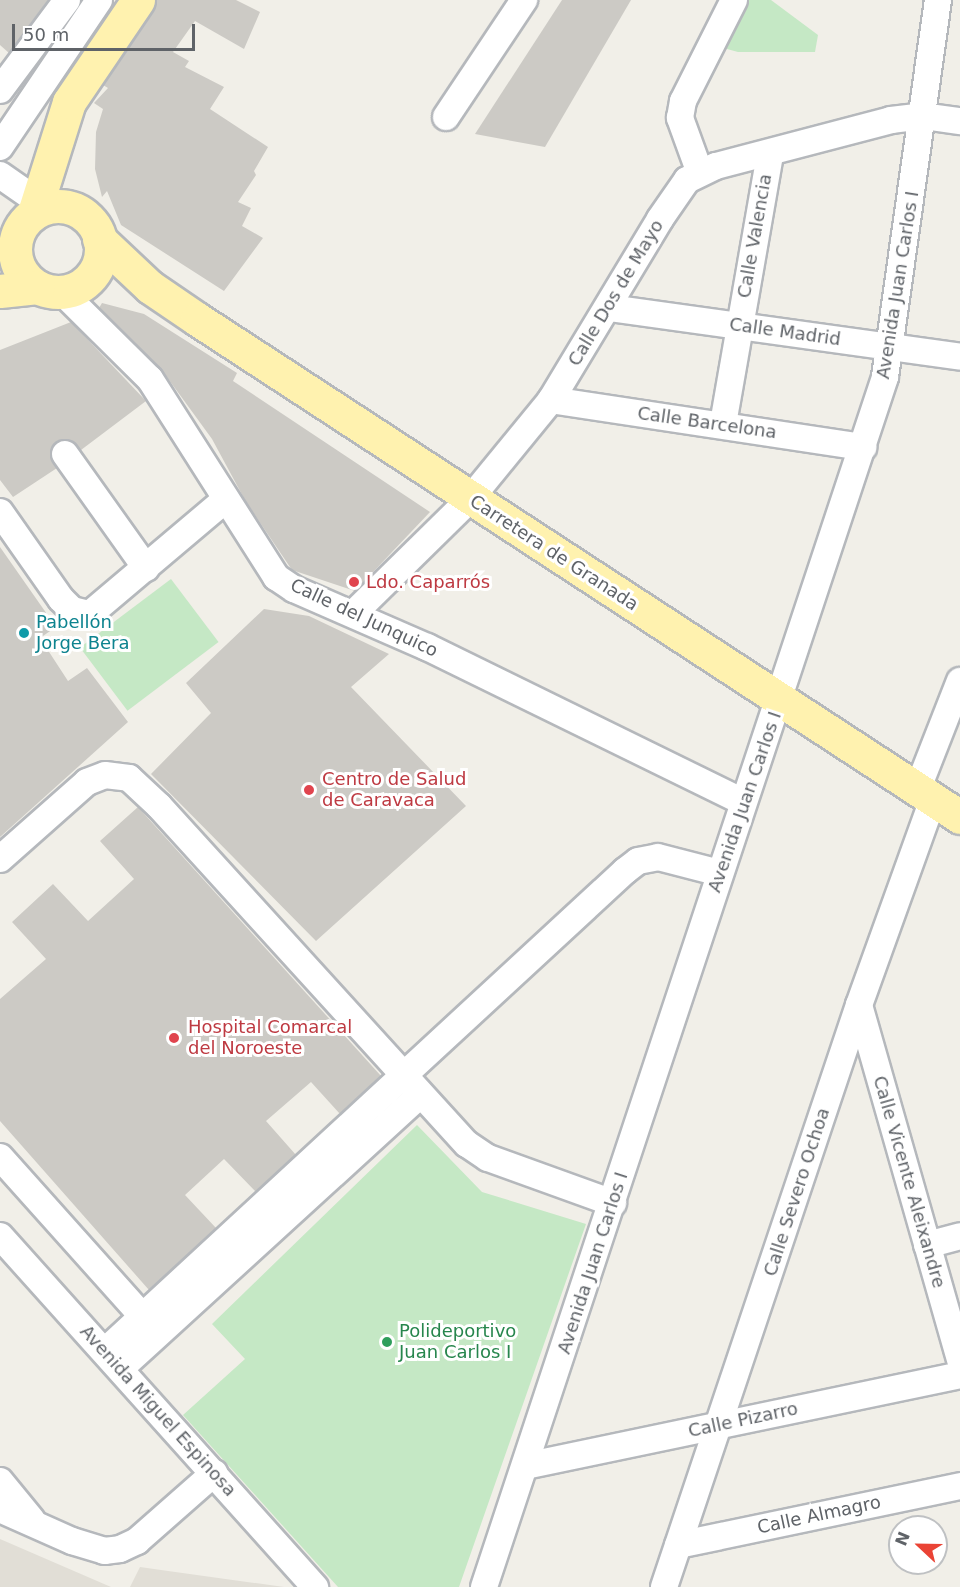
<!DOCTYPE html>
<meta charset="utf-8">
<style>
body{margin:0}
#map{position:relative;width:960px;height:1587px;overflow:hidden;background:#f1efe8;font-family:"DejaVu Sans",sans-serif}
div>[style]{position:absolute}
.education>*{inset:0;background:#e1ded6}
.green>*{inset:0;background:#c5e8c5;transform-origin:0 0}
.building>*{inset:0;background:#cccac5}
.roads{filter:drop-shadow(2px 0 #b5b8bc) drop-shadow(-2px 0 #b5b8bc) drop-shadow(0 2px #b5b8bc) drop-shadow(0 -2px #b5b8bc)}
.minor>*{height:26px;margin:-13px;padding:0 13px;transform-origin:13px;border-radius:13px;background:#fff}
.major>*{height:33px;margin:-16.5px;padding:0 16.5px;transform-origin:16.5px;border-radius:16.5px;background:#fff2af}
.major>.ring{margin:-16.5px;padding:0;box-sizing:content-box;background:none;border:33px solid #fff2af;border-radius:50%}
.dots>*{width:16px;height:16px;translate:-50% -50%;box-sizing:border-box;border:3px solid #fff;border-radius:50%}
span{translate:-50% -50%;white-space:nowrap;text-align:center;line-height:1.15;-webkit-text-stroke:6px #fff;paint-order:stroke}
.street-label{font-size:18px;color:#5f6368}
.health-label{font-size:18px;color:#be3a42}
.left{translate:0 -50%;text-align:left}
.culture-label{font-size:18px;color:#0d838f}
.leisure-label{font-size:18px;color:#27864d}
.north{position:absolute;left:888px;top:1515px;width:60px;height:60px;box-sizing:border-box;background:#fff;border:2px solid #bfc1c3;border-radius:50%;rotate:292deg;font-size:16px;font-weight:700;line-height:24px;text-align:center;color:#5f6368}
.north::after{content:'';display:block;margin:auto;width:21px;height:27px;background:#ea4335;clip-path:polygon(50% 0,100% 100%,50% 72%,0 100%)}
.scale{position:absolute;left:12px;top:24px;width:183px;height:27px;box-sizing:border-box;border:3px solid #5f6368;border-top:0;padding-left:8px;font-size:18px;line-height:21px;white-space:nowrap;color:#5f6368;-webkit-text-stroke:4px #fff;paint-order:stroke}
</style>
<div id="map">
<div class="education">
<i style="clip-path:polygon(0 1539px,111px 1587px,0 1587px)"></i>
<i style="clip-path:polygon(140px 1567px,161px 1570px,284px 1587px,130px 1587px)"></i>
</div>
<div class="green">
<i style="clip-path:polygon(742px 0,771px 0,818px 35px,815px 52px,738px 52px,716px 46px)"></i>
<i style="left:171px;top:579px;width:79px;height:114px;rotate:53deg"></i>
<i style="clip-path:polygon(417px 1125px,482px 1192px,586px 1224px,459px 1587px,338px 1587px,183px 1415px,245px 1359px,212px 1324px)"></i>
</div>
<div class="building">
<i style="clip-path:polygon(0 0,48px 0,9px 53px,0 45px)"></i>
<i style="clip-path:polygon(157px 0,236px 0,260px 12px,244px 49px,195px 21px,173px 52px,189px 61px,185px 67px,224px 87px,210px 109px,268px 147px,254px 171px,256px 175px,238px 202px,251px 208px,242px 226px,263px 238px,224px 291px,121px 225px,107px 191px,102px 197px,95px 169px,96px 132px,103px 109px,94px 103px,108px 88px,103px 85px)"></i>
<i style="clip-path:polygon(562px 0,631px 0,545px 147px,475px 134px)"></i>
<i style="clip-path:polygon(102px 303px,144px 314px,237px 373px,233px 381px,430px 512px,355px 591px,292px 570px,246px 502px,212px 439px,161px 369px,99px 308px)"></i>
<i style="clip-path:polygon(71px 322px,146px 401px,81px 450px,71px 440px,56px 442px,50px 455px,57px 468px,13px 497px,0 480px,0 350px)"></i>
<i style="clip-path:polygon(0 547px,56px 627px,40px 638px,68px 681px,87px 668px,128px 722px,0 837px)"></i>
<i style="clip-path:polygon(264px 609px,309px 616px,389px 654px,351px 687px,466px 806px,316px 941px,151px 774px,211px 713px,186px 683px)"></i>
<i style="clip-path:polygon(138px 807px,381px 1076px,340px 1114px,311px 1082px,266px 1121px,296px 1155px,256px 1192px,224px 1159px,185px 1195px,216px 1228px,149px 1290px,0 1121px,0 999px,46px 959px,12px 922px,53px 884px,88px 921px,134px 879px,100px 841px)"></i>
</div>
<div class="roads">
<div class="minor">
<i style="left:0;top:90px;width:112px;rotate:-53.3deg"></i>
<i style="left:446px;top:117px;width:141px;rotate:-56.3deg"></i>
<i style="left:0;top:147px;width:177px;rotate:-56deg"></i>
<i style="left:700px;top:173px;width:59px;rotate:-110deg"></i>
<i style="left:680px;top:118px;width:17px;rotate:-80deg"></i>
<i style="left:683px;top:101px;width:113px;rotate:-63.2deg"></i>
<i style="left:0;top:175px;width:56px;rotate:34.8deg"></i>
<i style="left:61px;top:291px;width:125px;rotate:44.7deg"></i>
<i style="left:150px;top:379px;width:235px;rotate:57.5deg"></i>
<i style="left:276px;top:577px;width:22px;rotate:34deg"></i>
<i style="left:294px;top:589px;width:145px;rotate:23.6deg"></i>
<i style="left:427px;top:647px;width:352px;rotate:26.1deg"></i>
<i style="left:609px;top:308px;width:354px;rotate:7.9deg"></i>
<i style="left:551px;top:400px;width:316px;rotate:8.6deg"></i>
<i style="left:723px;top:424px;width:274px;rotate:-80.1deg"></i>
<i style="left:65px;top:454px;width:140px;rotate:54.6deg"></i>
<i style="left:0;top:512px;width:106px;rotate:55deg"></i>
<i style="left:61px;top:599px;width:16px;rotate:45deg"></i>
<i style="left:72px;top:610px;width:18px;rotate:13deg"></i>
<i style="left:90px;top:614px;width:177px;rotate:-40.2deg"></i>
<i style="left:354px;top:613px;width:163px;rotate:-44.5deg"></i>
<i style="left:470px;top:499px;width:128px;rotate:-50.7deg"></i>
<i style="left:551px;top:400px;width:211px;rotate:-58.9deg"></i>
<i style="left:660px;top:219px;width:47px;rotate:-55.3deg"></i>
<i style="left:687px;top:180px;width:32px;rotate:-26deg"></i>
<i style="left:716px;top:166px;width:181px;rotate:-14.7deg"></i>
<i style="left:891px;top:120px;width:32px;rotate:-7deg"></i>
<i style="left:923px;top:116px;width:37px;rotate:8deg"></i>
<i style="left:918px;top:788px;width:115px;rotate:-68.6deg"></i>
<i style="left:0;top:859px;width:116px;rotate:-41.5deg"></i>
<i style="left:87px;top:782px;width:19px;rotate:-21deg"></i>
<i style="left:105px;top:775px;width:24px;rotate:7deg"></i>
<i style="left:129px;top:778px;width:41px;rotate:43deg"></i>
<i style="left:159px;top:806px;width:457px;rotate:47.7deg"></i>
<i style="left:467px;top:1144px;width:25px;rotate:34deg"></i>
<i style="left:488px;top:1158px;width:133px;rotate:19.8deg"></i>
<i style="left:859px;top:1005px;width:369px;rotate:74.1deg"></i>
<i style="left:0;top:1157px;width:231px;rotate:48.2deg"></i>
<i style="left:0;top:1236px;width:472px;rotate:48.1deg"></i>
<i style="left:927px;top:1245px;width:34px;rotate:-15deg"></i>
<i style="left:105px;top:1351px;width:708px;rotate:-42.71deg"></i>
<i style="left:625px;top:871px;width:16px;rotate:-38deg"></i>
<i style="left:638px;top:861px;width:20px;rotate:-11deg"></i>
<i style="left:658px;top:857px;width:64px;rotate:14.5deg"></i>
<i style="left:121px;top:1368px;width:405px;rotate:-42.4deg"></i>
<i style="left:525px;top:1466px;width:444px;rotate:-11.8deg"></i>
<i style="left:0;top:1481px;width:50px;rotate:50.6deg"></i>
<i style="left:0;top:1509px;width:79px;rotate:24deg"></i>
<i style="left:72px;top:1541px;width:34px;rotate:17deg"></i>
<i style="left:104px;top:1551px;width:16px;rotate:-7deg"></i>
<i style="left:120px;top:1549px;width:19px;rotate:-25deg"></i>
<i style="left:137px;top:1541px;width:103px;rotate:-41.4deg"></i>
<i style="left:678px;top:1545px;width:288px;rotate:-11.8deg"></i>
<i style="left:484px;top:1587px;width:1275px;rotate:-71.66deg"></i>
<i style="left:885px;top:377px;width:381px;rotate:-82deg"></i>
<i style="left:664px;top:1587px;width:614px;rotate:-71.48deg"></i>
<i style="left:859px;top:1005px;width:219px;rotate:-70.2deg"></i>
</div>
<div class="major">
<i class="ring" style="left:15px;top:206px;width:53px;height:53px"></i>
<i style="left:34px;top:213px;width:116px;rotate:-72.5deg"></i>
<i style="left:69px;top:102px;width:123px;rotate:-55.9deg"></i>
<i style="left:99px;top:239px;width:70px;rotate:43.3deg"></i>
<i style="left:150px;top:287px;width:57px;rotate:34.2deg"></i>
<i style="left:197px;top:319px;width:911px;rotate:33.13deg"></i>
<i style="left:0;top:291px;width:38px;rotate:-6deg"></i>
</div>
</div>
<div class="dots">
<i style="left:354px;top:582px;background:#e0444e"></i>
<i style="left:24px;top:633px;background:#0f9aa8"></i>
<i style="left:309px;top:790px;background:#e0444e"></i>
<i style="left:174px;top:1038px;background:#e0444e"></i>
<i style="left:387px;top:1342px;background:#2e9e5b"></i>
</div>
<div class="street-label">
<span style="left:755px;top:236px;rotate:-80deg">Calle Valencia</span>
<span style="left:898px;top:285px;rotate:-81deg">Avenida Juan Carlos I</span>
<span style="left:616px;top:293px;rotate:-59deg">Calle Dos de Mayo</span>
<span style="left:785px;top:332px;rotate:8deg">Calle Madrid</span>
<span style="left:707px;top:423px;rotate:8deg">Calle Barcelona</span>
<span style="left:554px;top:553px;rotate:33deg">Carretera de Granada</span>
<span style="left:364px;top:618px;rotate:25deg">Calle del Junquico</span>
<span style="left:745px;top:802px;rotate:-71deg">Avenida Juan Carlos I</span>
<span style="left:909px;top:1182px;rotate:74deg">Calle Vicente Aleixandre</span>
<span style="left:797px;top:1192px;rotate:-72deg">Calle Severo Ochoa</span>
<span style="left:593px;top:1263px;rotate:-72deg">Avenida Juan Carlos I</span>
<span style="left:158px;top:1411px;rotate:48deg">Avenida Miguel Espinosa</span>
<span style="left:743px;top:1420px;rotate:-12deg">Calle Pizarro</span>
<span style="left:819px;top:1515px;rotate:-12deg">Calle Almagro</span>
</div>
<div class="health-label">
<span class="left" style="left:366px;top:582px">Ldo. Caparrós</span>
<span class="left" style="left:322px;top:790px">Centro de Salud<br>de Caravaca</span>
<span class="left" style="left:188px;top:1038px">Hospital Comarcal<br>del Noroeste</span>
</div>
<div class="culture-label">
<span class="left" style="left:36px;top:633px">Pabellón<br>Jorge Bera</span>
</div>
<div class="leisure-label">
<span class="left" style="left:399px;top:1342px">Polideportivo<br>Juan Carlos I</span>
</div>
<div class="north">N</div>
<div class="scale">50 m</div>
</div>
